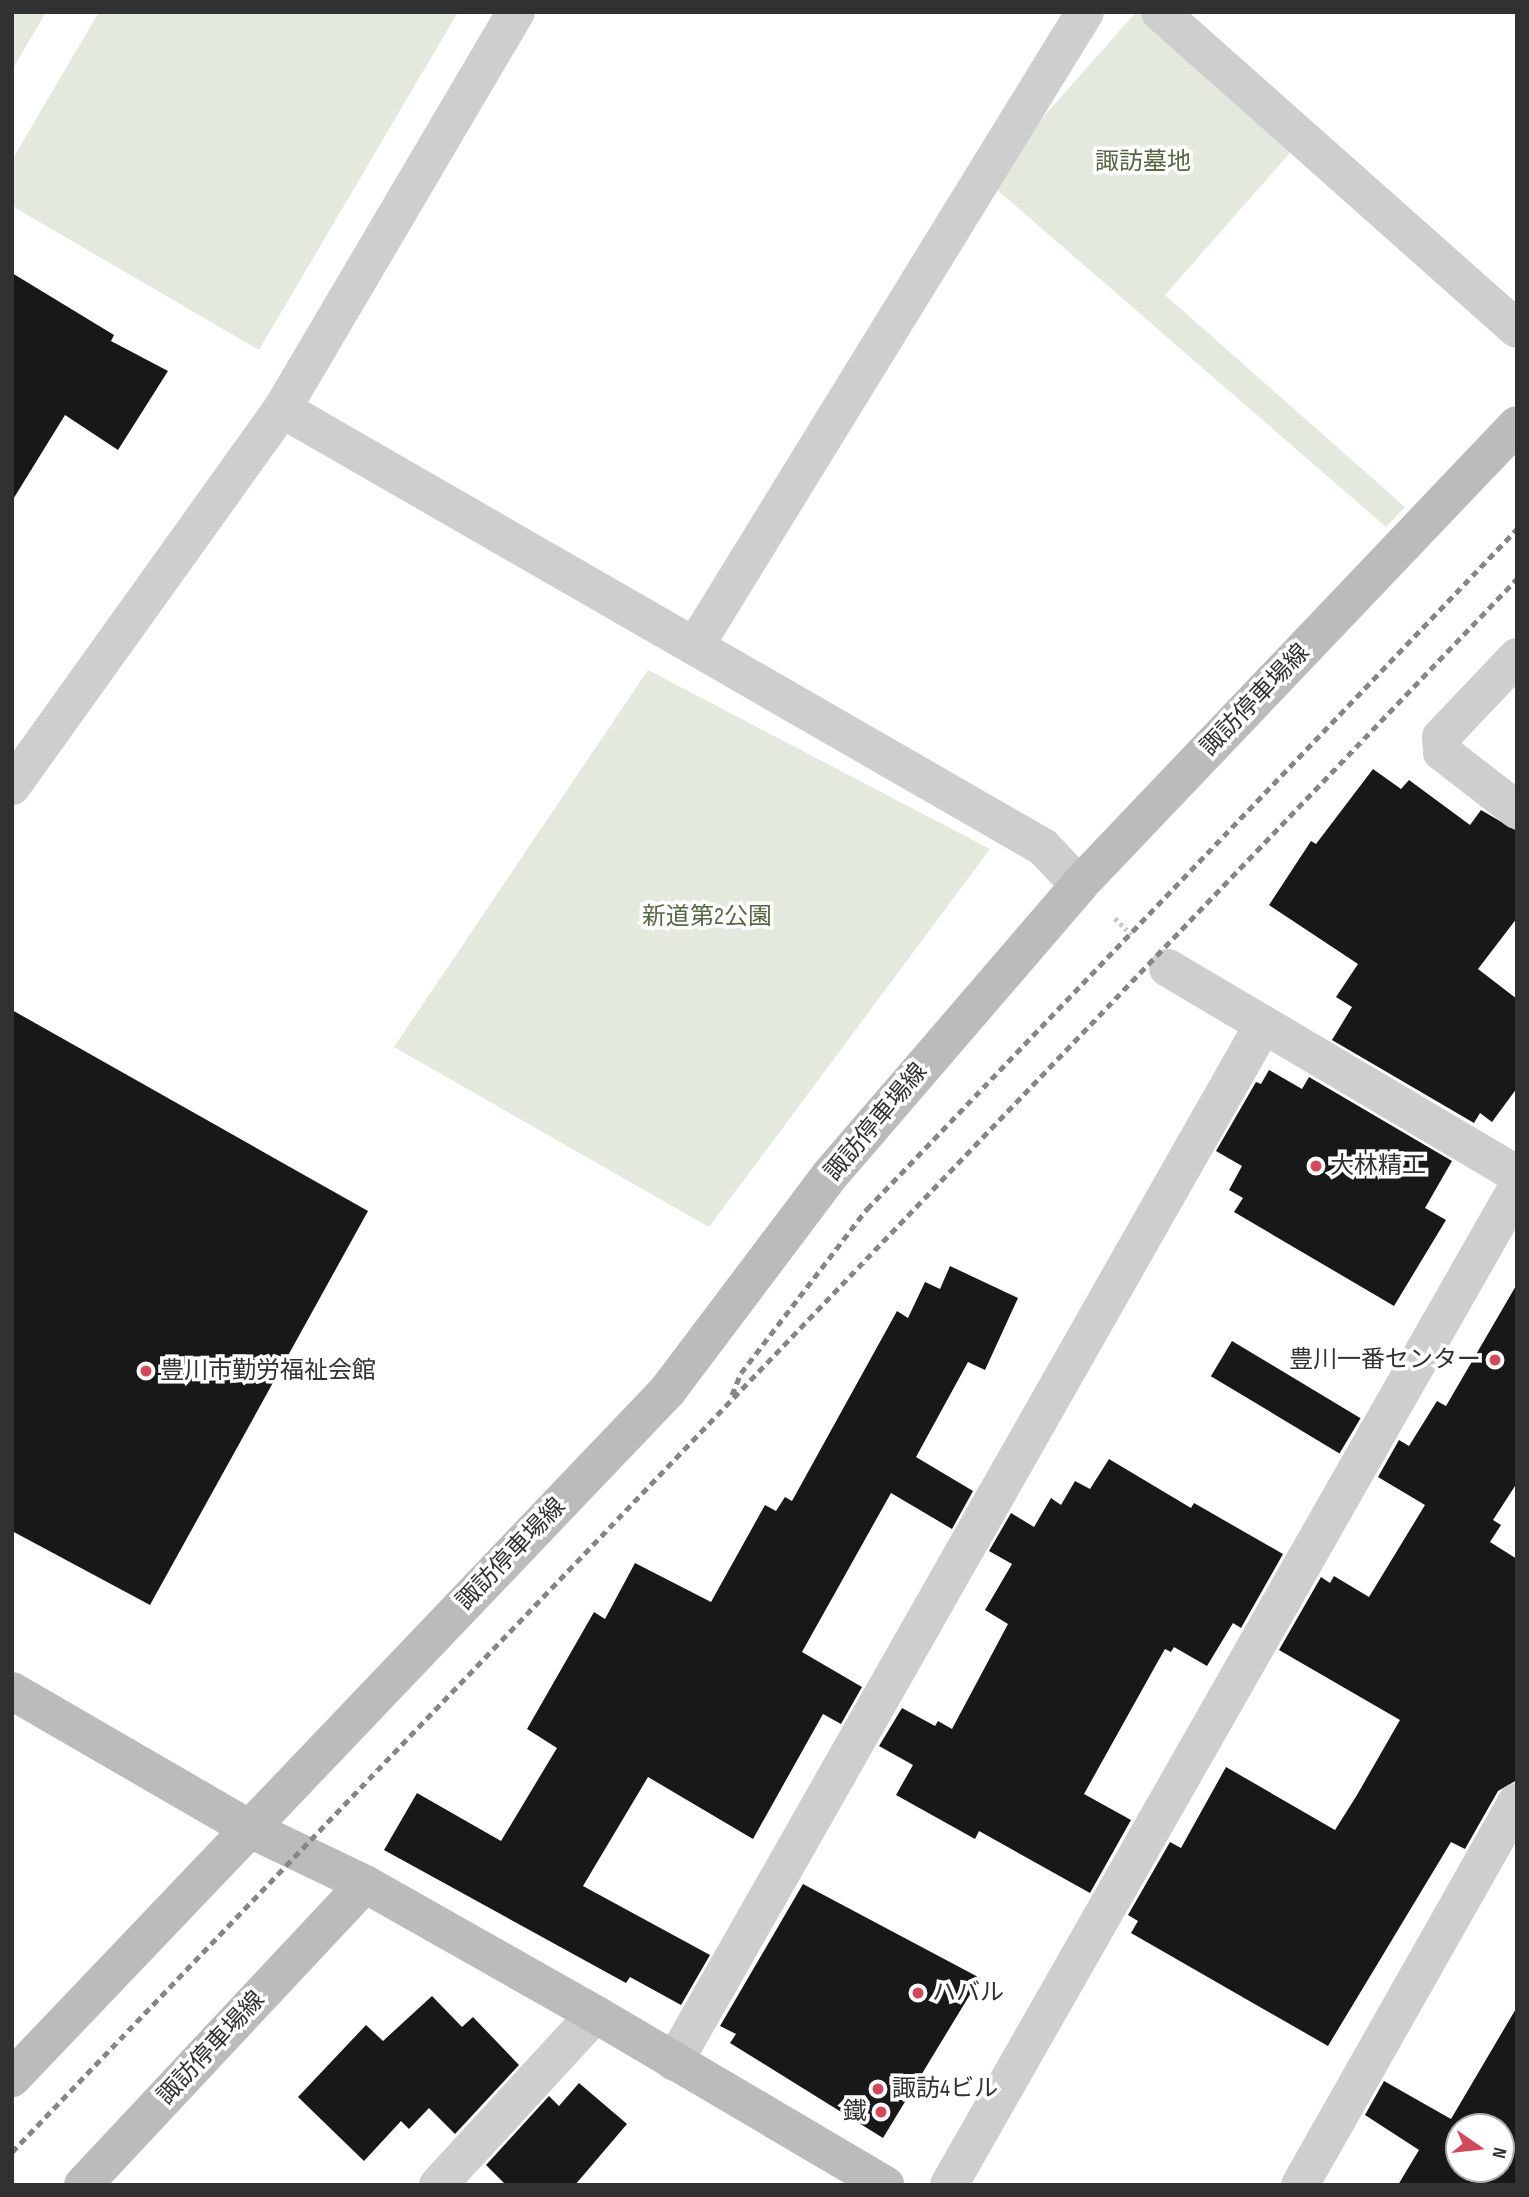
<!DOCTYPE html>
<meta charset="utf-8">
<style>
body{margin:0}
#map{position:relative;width:1529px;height:2197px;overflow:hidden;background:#fff;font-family:"Sofia Sans Condensed","Noto Sans JP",sans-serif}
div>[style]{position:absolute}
.green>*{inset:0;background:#e4e9de}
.building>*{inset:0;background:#181818;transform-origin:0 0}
.path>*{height:4.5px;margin-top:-2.25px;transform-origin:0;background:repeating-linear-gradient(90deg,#c8c8c8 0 3.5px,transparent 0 7px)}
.street>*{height:38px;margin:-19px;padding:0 19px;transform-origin:19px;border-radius:19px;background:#cecece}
.secondary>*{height:38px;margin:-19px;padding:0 19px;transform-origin:19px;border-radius:19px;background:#bbb}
.rail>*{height:5px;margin-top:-2.5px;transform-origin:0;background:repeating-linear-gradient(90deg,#868686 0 7px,transparent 0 12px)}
.dots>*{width:19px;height:19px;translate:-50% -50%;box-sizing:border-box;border:4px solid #fff;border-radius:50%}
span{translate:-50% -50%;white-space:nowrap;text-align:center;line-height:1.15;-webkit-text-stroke:7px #fff;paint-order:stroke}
.park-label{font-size:24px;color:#566843}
.street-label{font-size:24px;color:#313131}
.poi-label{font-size:24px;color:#313131}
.left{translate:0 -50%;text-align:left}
.right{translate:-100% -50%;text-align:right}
.frame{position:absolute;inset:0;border:14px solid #313131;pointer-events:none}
.north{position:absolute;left:1445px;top:2113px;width:70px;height:70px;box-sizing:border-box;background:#fff;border:2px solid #adadad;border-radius:50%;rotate:104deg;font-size:19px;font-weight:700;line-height:28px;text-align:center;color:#313131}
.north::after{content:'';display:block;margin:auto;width:24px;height:32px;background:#d1495c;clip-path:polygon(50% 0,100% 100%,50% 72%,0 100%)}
</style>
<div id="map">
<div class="green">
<i style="clip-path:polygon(12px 12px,46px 12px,12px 70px)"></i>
<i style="clip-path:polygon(99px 12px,458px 12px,259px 350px,12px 206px,12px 160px)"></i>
<i style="clip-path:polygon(1136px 12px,1144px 12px,1295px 147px,1165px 295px,1405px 507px,1386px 527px,987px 181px)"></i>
<i style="clip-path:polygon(648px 670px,990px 849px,709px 1227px,394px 1047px)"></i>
</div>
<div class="building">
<i style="clip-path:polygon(12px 273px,114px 335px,111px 341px,168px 371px,118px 450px,65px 415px,12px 501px)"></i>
<i style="clip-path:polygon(1373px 769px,1401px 789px,1409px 780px,1470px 825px,1481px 810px,1517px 831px,1517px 918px,1478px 969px,1517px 999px,1517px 1088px,1492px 1122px,1480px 1113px,1474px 1123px,1332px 1040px,1352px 1007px,1336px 997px,1358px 964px,1269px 905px,1311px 841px,1316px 844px)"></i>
<i style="clip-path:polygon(12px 1010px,368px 1211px,150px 1605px,12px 1531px)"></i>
<i style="clip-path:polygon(1269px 1070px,1302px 1089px,1309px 1077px,1452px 1161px,1425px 1208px,1446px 1220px,1394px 1306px,1234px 1212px,1243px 1198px,1229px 1190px,1242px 1166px,1216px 1151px,1256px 1082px,1261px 1084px)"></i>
<i style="clip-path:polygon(950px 1266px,1018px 1298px,985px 1370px,968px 1362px,916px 1457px,973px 1491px,952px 1529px,891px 1493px,802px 1652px,862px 1687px,841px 1724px,823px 1714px,753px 1839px,648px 1777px,583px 1886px,710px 1955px,681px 2005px,630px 1977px,626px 1983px,384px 1850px,417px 1793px,501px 1841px,557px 1748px,527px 1729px,594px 1612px,605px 1619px,635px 1563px,711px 1602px,765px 1505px,776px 1511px,785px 1497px,792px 1501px,897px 1311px,908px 1318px,925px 1282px,940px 1289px)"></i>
<i style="clip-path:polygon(1517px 1284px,1517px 1483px,1493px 1520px,1501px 1525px,1490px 1542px,1517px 1559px,1517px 1780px,1498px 1791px,1465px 1849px,1451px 1842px,1328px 2046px,1131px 1933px,1138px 1921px,1128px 1915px,1170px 1842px,1181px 1848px,1226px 1767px,1335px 1830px,1357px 1795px,1400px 1720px,1279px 1650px,1321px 1577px,1330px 1583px,1334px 1576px,1369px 1597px,1425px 1505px,1378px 1477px,1399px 1440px,1409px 1446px,1437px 1401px,1446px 1406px)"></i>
<i style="left:1232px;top:1341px;width:150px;height:41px;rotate:31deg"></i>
<i style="clip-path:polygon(1109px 1459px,1191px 1508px,1194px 1503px,1283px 1554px,1241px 1628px,1233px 1623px,1207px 1666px,1174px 1647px,1171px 1652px,1165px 1649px,1157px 1663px,1084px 1794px,1131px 1820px,1090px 1893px,979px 1831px,975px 1839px,896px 1795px,913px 1765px,879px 1746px,902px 1708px,935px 1726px,938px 1721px,952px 1729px,1008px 1624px,985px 1610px,1012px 1564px,989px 1551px,1011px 1513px,1034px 1527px,1051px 1498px,1061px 1505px,1075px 1481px,1090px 1489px)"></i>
<i style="clip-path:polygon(803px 1884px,980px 1978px,883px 2138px,730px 2043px,736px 2034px,720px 2026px)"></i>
<i style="clip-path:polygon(432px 1996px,462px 2027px,473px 2017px,519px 2065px,455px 2134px,429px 2108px,409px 2129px,401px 2121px,364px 2161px,298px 2097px,366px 2025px,383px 2041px)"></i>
<i style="clip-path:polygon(evenodd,1517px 2007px,1517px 2185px,1398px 2185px,1419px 2150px,1365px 2115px,1384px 2081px,1451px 2119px,1517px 2007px,1459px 2127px,1501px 2127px,1501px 2169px,1459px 2169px,1459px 2127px)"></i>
<i style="clip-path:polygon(579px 2083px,627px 2124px,575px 2185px,506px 2185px,486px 2165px,549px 2096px,559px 2106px)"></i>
</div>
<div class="path">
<i style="left:1115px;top:918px;width:23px;rotate:45deg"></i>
</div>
<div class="street">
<i style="left:1160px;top:12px;width:477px;rotate:41.6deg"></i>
<i style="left:282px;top:409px;width:878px;rotate:29.92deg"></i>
<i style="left:1043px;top:847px;width:52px;rotate:46.5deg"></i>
<i style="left:695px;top:646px;width:744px;rotate:-58.4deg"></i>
<i style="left:1517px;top:657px;width:110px;rotate:133.5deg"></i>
<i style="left:1441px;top:737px;width:15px;rotate:86deg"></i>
<i style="left:1442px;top:752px;width:95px;rotate:37.7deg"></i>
<i style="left:12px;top:786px;width:464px;rotate:-54.4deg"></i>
<i style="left:282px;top:409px;width:461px;rotate:-59.5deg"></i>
<i style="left:1168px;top:968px;width:405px;rotate:30.6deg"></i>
<i style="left:674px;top:2062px;width:1193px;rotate:-60.4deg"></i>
<i style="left:438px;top:2185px;width:232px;rotate:-47.4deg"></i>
<i style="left:949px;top:2185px;width:1147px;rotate:-60.33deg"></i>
<i style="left:1300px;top:2185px;width:440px;rotate:-60.5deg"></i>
</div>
<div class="secondary">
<i style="left:12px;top:1691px;width:273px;rotate:30.1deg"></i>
<i style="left:248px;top:1828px;width:130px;rotate:25.6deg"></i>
<i style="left:365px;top:1884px;width:264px;rotate:29.5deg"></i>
<i style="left:595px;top:2014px;width:337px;rotate:30.5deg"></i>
<i style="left:12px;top:2078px;width:951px;rotate:-46.36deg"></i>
<i style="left:668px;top:1390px;width:269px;rotate:-53deg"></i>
<i style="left:830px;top:1175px;width:382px;rotate:-49.3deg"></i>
<i style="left:1079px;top:885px;width:635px;rotate:-46.4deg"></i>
<i style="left:83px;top:2185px;width:412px;rotate:-46.9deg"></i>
</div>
<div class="rail">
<i style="left:732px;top:1395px;width:24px;rotate:-68deg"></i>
<i style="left:741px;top:1373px;width:207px;rotate:-52.5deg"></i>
<i style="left:867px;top:1209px;width:941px;rotate:-46.29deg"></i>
<i style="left:12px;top:2152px;width:2177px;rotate:-46.27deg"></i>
</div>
<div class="dots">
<i style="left:1316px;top:1166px;background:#d1495c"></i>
<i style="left:1495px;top:1360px;background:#d1495c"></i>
<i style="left:146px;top:1371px;background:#d1495c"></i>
<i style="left:918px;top:1993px;background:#d1495c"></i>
<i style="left:878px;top:2089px;background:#d1495c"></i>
<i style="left:881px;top:2112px;background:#d1495c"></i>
</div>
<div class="park-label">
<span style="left:1143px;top:162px">諏訪墓地</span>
<span style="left:707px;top:917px">新道第2公園</span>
</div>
<div class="street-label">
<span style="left:1255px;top:700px;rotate:-46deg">諏訪停車場線</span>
<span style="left:876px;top:1122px;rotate:-50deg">諏訪停車場線</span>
<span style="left:511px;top:1554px;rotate:-46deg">諏訪停車場線</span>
<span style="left:211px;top:2048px;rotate:-47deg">諏訪停車場線</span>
</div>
<div class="poi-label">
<span class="left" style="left:1330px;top:1166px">大林精工</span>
<span class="right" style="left:1481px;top:1360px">豊川一番センター</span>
<span class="left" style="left:160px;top:1371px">豊川市勤労福祉会館</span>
<span class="left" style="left:932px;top:1993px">ハバル</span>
<span class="left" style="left:892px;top:2089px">諏訪4ビル</span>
<span class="right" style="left:867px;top:2112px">鐵</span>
</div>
<div class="frame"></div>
<div class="north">N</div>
</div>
